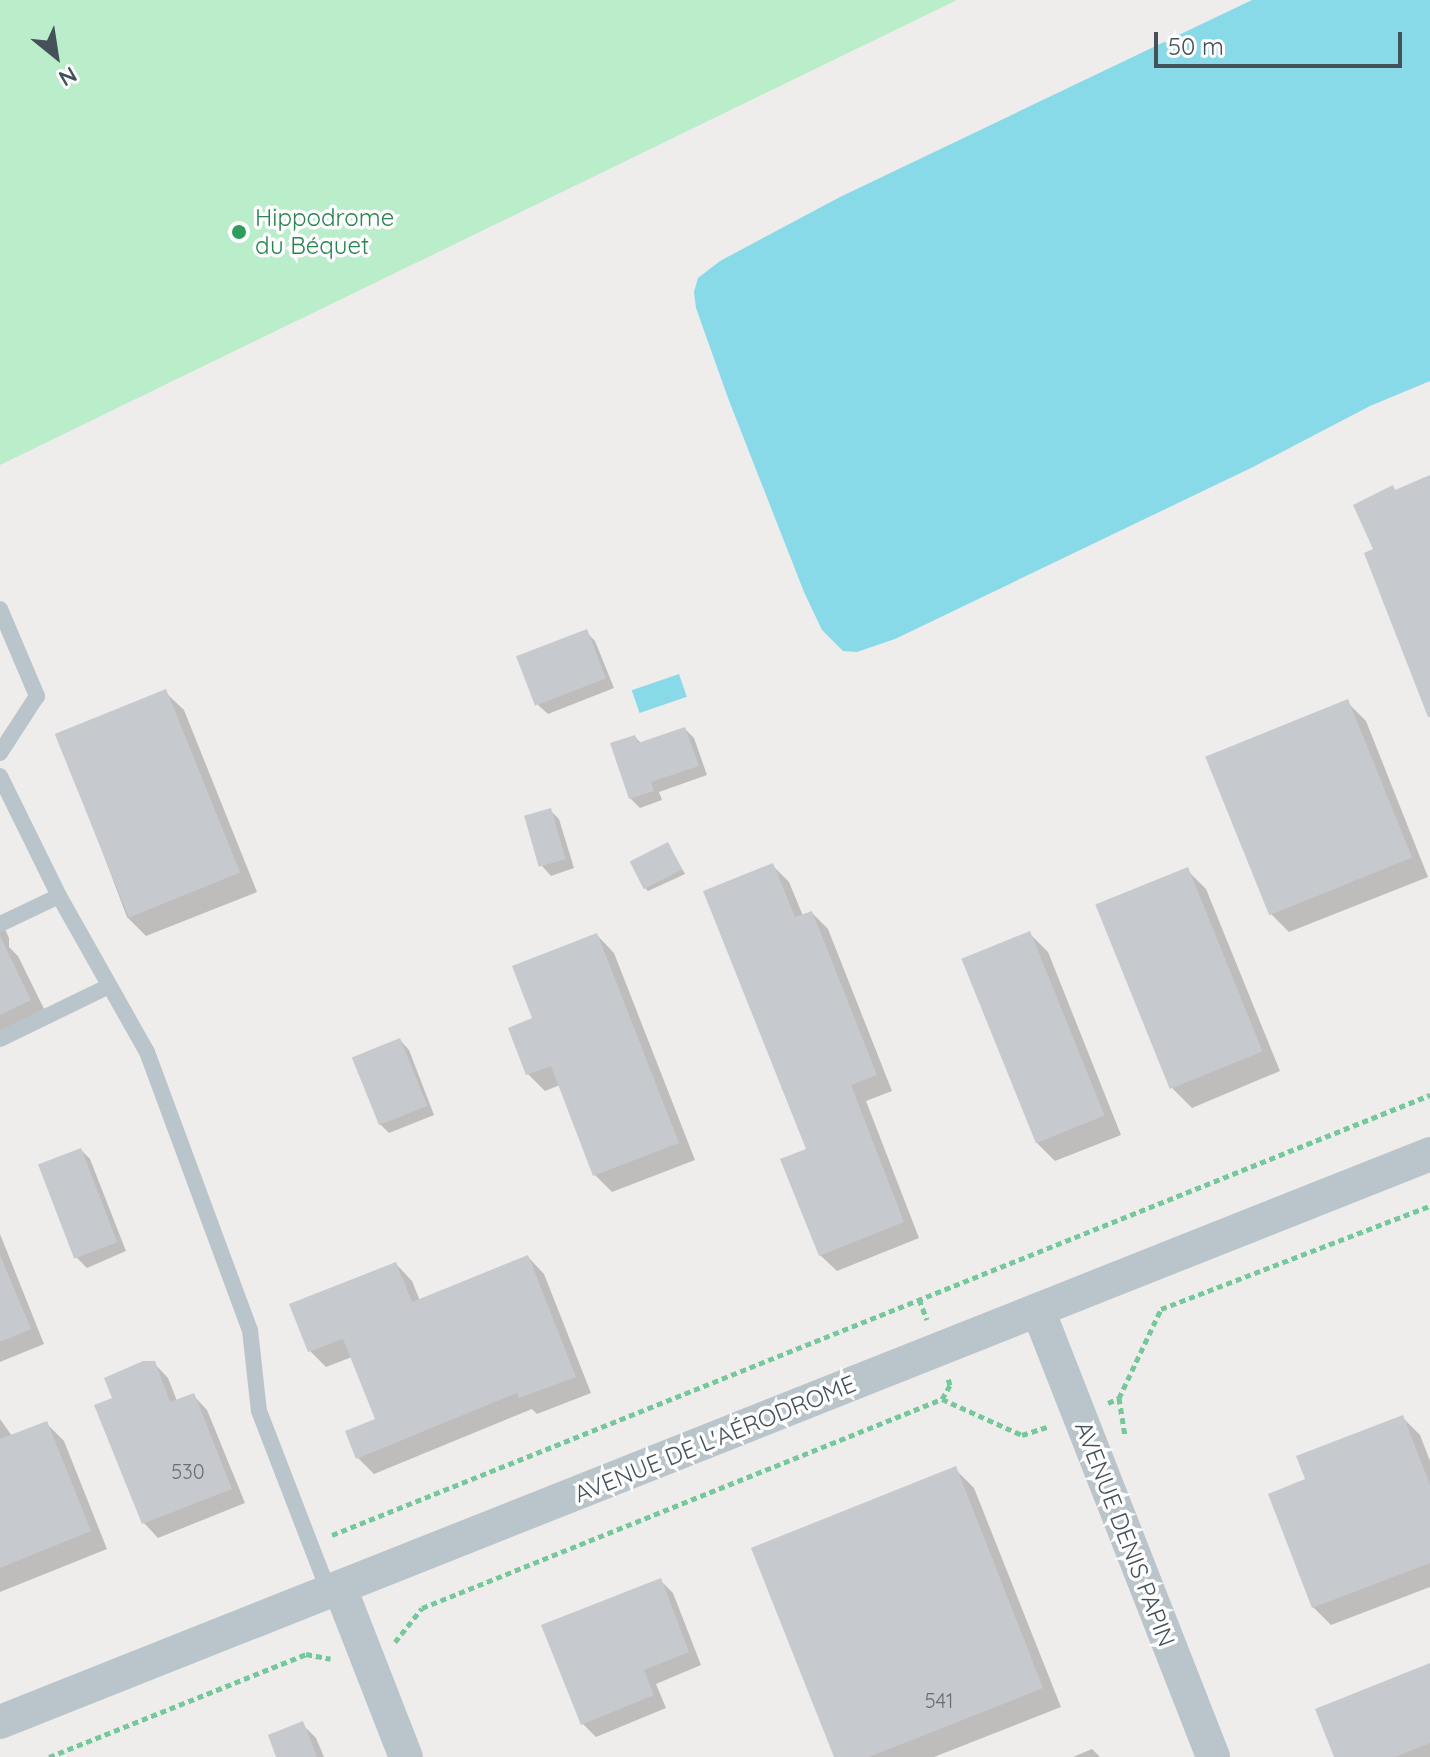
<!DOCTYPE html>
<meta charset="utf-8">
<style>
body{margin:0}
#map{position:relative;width:1430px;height:1757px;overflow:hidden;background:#efecec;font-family:Quicksand,sans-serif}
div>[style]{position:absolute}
.green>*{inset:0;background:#baedca}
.water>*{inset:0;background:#88dae9;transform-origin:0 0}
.shadow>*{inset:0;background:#0003}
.building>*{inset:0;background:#c6cacf;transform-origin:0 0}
.path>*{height:5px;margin-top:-2.5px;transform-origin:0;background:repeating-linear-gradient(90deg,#73c99a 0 6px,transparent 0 10px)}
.service>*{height:16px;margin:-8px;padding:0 8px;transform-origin:8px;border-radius:8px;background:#bac4cb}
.minor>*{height:34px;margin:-17px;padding:0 17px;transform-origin:17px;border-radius:17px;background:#bac4cb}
.dots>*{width:22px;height:22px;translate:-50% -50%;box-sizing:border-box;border:4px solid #fff;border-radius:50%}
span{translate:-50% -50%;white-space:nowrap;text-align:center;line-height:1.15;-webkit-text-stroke:7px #fff;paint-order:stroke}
.number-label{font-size:20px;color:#656f76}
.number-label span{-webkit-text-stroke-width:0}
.leisure-label{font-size:24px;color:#27864d}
.left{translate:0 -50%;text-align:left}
.street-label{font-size:24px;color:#455159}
.north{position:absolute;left:16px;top:16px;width:80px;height:80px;-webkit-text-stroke:6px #fff;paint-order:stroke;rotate:150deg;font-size:22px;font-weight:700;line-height:32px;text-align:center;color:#455159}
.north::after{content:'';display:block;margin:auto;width:28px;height:36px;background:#455159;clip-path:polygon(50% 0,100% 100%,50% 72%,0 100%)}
.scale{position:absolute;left:1154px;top:32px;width:248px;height:36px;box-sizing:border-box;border:4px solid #455159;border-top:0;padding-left:10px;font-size:24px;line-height:28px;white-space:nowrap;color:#455159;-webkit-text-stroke:6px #fff;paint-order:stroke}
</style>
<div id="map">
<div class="green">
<i style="clip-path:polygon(0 0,957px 0,0 465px)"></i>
</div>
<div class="water">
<i style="clip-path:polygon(1252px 0,1430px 0,1430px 381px,1370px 406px,1253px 467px,895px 639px,857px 652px,843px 651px,822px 630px,804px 592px,728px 398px,696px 308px,694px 292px,698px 278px,720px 261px,840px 197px)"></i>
<i style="left:679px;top:674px;width:24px;height:50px;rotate:71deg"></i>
</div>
<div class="shadow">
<i style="clip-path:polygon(586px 632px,595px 641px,614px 688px,548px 714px,538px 705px)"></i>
<i style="clip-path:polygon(165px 692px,184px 710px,257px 892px,146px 936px,127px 917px,59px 737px)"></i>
<i style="clip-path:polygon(1347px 702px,1366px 721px,1428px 877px,1289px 932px,1270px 913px)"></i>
<i style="clip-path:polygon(685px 729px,694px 738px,707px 775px,659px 792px,662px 800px,640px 808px,630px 798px,635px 737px,642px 744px)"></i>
<i style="clip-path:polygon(550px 810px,559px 819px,574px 868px,551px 876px,542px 866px)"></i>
<i style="clip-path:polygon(668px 844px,685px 874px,648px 891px,644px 887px)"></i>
<i style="clip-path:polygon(773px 866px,789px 882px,803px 916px,812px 913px,828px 929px,892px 1091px,866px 1101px,919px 1238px,837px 1271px,820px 1255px)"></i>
<i style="clip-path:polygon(1187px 870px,1206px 889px,1280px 1071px,1192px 1108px,1173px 1089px,1098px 905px)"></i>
<i style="clip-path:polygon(0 918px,9px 938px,9px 947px,18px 956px,49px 1019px,0 1042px)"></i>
<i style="clip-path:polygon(1029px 933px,1048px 952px,1121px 1135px,1055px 1161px,1036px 1142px)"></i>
<i style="clip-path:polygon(597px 935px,614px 953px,695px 1160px,612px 1192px,595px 1175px,560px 1085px,545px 1091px,528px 1074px,535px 1019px)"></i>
<i style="clip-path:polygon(400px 1040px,409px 1050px,434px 1115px,389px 1133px,380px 1124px)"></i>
<i style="clip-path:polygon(81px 1150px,90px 1159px,126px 1251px,87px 1268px,77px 1258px)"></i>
<i style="clip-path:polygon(0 1234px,44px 1344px,0 1362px)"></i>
<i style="clip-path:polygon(528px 1257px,544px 1274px,591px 1393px,537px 1414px,532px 1409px,374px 1474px,358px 1458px,377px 1421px,352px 1357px,326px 1367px,310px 1351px,396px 1264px,412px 1281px,420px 1301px)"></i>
<i style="clip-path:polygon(154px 1363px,168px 1378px,177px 1401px,193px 1395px,207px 1410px,245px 1503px,158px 1538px,144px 1523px,97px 1406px,114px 1399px)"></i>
<i style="clip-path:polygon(1402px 1417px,1420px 1435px,1430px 1461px,1430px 1587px,1331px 1625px,1313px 1607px,1308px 1480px)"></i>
<i style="clip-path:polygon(0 1419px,12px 1436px,46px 1423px,64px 1441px,107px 1549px,0 1592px)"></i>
<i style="clip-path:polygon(955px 1469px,974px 1488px,1061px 1707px,934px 1757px,836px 1757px)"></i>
<i style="clip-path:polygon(660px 1580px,673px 1593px,701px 1665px,656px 1684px,666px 1708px,596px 1737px,583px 1724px)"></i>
<i style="clip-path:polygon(1430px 1665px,1430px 1757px,1336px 1757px)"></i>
<i style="clip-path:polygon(302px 1724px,316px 1738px,324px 1757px,278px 1757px)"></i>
<i style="clip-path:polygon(1092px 1749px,1100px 1757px,1073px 1757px)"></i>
</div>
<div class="building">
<i style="clip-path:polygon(1430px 475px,1430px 717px,1428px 717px,1364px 553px,1373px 549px,1353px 505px,1393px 485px,1395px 490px)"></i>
<i style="left:587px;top:629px;width:53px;height:76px;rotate:69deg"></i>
<i style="left:166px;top:689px;width:198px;height:120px;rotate:68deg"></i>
<i style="left:1348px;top:699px;width:171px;height:154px;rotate:68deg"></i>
<i style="clip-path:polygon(685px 727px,699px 766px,651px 782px,654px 791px,629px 799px,610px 743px,635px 735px,638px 743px)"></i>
<i style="left:551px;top:808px;width:53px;height:28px;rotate:74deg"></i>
<i style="left:668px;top:842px;width:31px;height:43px;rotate:63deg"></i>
<i style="clip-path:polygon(773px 863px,795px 917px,812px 911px,877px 1075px,851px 1085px,904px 1222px,819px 1256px,780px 1159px,806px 1149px,703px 891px)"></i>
<i style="left:1188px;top:867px;width:199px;height:100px;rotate:68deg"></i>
<i style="left:1030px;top:931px;width:199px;height:74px;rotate:68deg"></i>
<i style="clip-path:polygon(597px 933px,679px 1143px,593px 1176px,551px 1066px,526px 1075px,508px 1028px,532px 1018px,512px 966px)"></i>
<i style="clip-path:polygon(0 936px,31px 1000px,0 1015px)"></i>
<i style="left:400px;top:1038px;width:73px;height:52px;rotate:68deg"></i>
<i style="left:81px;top:1148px;width:101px;height:46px;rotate:69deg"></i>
<i style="clip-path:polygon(0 1255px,31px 1329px,0 1342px)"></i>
<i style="clip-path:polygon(528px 1255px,576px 1377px,519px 1398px,517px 1393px,356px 1459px,345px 1431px,375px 1419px,343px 1339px,308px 1352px,289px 1304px,396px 1262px,412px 1302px)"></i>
<i style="clip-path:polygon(143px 1361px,155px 1361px,170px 1402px,194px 1393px,232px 1489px,142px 1524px,94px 1405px,112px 1398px,104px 1378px)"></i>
<i style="clip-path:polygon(1403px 1415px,1430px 1485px,1430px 1563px,1312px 1608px,1268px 1494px,1305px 1479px,1296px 1456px)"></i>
<i style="clip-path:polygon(47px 1421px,91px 1531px,0 1568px,0 1439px)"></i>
<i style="clip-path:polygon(956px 1466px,1043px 1688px,869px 1757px,834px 1757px,751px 1548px)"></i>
<i style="clip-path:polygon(661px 1578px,689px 1652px,644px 1670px,654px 1695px,581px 1725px,541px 1625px)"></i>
<i style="clip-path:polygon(1430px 1663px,1430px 1743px,1395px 1757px,1334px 1757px,1315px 1709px)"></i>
<i style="clip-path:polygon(303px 1721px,317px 1757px,276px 1757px,268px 1735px)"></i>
</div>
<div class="path">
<i style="left:919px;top:1299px;width:22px;rotate:69deg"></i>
<i style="left:1119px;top:1398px;width:37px;rotate:81deg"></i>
<i style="left:942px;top:1399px;width:16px;rotate:-60deg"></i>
<i style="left:950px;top:1385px;width:7px;rotate:-106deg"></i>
<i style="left:1108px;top:1403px;width:12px;rotate:-24deg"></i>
<i style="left:1119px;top:1398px;width:98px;rotate:-64.7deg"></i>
<i style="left:1161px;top:1309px;width:288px;rotate:-21deg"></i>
<i style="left:332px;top:1535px;width:1183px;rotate:-21.84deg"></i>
<i style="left:395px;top:1642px;width:43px;rotate:-51.5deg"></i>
<i style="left:422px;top:1608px;width:560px;rotate:-21.9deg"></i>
<i style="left:942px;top:1399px;width:88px;rotate:24.2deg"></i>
<i style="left:1022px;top:1435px;width:29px;rotate:-18deg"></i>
<i style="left:49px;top:1757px;width:277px;rotate:-21.8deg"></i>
<i style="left:306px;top:1654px;width:25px;rotate:11deg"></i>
</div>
<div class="service">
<i style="left:0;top:609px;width:95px;rotate:67deg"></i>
<i style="left:37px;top:696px;width:68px;rotate:123deg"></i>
<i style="left:0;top:776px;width:134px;rotate:63.8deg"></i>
<i style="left:59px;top:896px;width:179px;rotate:60.6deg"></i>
<i style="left:147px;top:1052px;width:296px;rotate:69.7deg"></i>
<i style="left:250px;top:1330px;width:81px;rotate:83.7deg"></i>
<i style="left:259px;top:1411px;width:194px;rotate:68.9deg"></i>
<i style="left:0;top:924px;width:65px;rotate:-25.4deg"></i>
<i style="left:0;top:1039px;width:121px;rotate:-25.9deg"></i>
</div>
<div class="minor">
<i style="left:1038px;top:1310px;width:480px;rotate:68.6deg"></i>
<i style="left:340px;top:1588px;width:181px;rotate:68.7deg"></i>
<i style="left:0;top:1722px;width:1539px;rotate:-21.66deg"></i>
</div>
<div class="dots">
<i style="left:239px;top:232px;background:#2e9e5b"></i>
</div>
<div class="number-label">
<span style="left:188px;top:1471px">530</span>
<span style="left:939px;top:1700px">541</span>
</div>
<div class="leisure-label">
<span class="left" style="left:255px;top:232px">Hippodrome<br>du Béquet</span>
</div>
<div class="street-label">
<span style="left:715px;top:1439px;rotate:-22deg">AVENUE DE L'AÉRODROME</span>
<span style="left:1125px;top:1534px;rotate:69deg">AVENUE DENIS PAPIN</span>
</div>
<div class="north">N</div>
<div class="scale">50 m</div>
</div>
